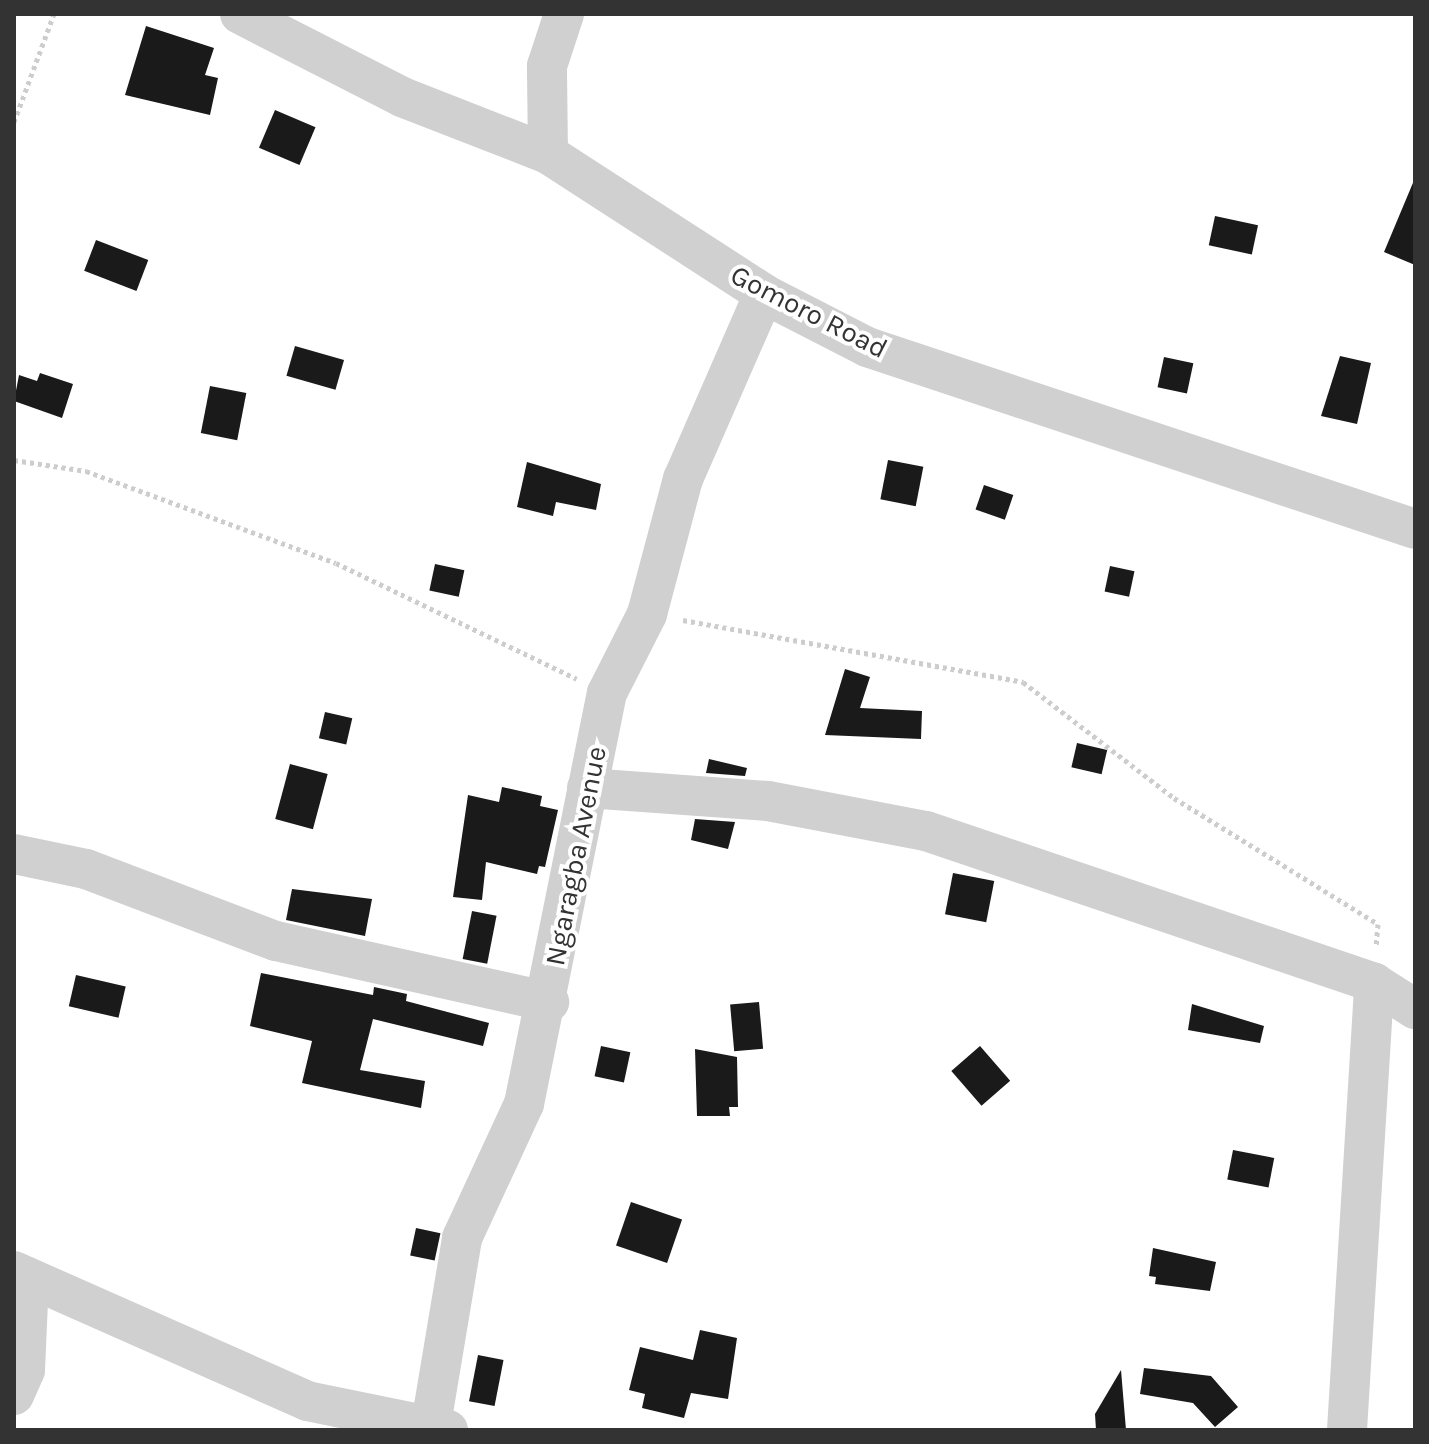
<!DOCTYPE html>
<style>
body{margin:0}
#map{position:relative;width:1429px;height:1444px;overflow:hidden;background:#fff;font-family:Karla,sans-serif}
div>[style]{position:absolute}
.building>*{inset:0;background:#1a1a1a;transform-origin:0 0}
.path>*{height:5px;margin-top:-2.5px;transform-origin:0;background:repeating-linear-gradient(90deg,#cdcdcd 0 4px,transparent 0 8px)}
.minor>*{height:40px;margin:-20px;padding:0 20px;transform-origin:20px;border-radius:20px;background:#d0d0d0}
span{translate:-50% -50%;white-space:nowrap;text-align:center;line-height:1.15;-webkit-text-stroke:8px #fff;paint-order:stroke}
.street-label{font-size:28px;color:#333}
.frame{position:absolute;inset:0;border:16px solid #333;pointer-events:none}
</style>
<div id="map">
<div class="building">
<i style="clip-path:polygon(146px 26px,214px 48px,205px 75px,218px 78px,210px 115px,125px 95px)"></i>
<i style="left:275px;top:110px;width:44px;height:41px;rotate:23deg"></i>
<i style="clip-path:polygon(1415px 178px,1415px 265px,1384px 252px)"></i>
<i style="left:1215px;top:216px;width:44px;height:30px;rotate:12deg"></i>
<i style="left:96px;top:240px;width:56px;height:33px;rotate:21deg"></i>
<i style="left:295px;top:346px;width:51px;height:31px;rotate:16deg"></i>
<i style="clip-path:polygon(1340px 356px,1371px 363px,1357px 424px,1321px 416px)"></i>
<i style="left:1164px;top:357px;width:30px;height:31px;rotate:12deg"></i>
<i style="clip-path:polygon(40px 373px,73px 384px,62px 418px,14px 401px,19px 375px,37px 381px)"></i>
<i style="left:210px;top:386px;width:37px;height:48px;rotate:11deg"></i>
<i style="left:888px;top:460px;width:36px;height:40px;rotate:11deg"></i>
<i style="clip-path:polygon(527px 462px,601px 484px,596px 510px,556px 502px,553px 516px,517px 507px)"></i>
<i style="left:984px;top:485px;width:31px;height:26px;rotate:19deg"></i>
<i style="left:435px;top:564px;width:30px;height:27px;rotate:12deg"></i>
<i style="left:1110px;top:566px;width:25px;height:26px;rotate:12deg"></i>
<i style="clip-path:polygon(845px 669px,870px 677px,860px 708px,922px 711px,921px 739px,825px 735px)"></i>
<i style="left:325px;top:712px;width:28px;height:27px;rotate:13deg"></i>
<i style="left:1077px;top:743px;width:31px;height:25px;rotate:13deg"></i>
<i style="clip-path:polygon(709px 759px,747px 768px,745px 776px,706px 773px)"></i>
<i style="left:290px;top:764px;width:39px;height:57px;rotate:15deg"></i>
<i style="clip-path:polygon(502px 787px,542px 796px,540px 806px,558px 810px,545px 867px,539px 866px,537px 874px,486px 862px,482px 900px,453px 897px,468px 795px,499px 802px)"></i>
<i style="clip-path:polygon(695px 819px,735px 822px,728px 849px,691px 840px)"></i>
<i style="left:953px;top:873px;width:42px;height:42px;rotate:11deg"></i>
<i style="clip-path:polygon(292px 889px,372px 899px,365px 936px,286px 920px)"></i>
<i style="left:472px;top:911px;width:25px;height:49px;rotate:11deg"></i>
<i style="clip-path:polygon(261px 973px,373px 995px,374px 987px,407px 994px,406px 1001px,489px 1023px,483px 1046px,373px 1019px,360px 1070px,425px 1081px,421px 1108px,302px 1083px,312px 1041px,250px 1026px)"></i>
<i style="left:76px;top:975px;width:51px;height:32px;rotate:13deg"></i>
<i style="left:759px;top:1002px;width:47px;height:29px;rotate:85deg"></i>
<i style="clip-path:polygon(1192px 1004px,1264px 1026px,1260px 1043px,1188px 1030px)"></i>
<i style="left:601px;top:1046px;width:30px;height:31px;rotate:12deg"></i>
<i style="left:980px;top:1046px;width:46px;height:38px;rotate:49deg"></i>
<i style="clip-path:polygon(695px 1049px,737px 1057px,738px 1107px,729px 1107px,730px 1116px,697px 1116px)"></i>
<i style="left:1233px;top:1150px;width:42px;height:30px;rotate:11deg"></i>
<i style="left:631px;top:1202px;width:54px;height:46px;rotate:19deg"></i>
<i style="left:416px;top:1228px;width:25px;height:28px;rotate:12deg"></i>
<i style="clip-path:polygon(1153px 1248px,1216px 1262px,1210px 1291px,1155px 1284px,1156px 1277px,1149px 1276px)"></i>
<i style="clip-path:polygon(700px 1330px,737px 1338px,728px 1399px,691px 1393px,684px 1418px,642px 1408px,645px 1394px,629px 1390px,640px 1347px,693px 1360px)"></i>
<i style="left:478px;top:1355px;width:26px;height:47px;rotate:11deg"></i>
<i style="clip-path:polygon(1144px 1368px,1211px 1376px,1238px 1407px,1215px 1427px,1193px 1403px,1140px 1394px)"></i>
<i style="clip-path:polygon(1121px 1370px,1126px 1430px,1096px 1430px,1095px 1414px)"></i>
</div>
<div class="path">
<i style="left:14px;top:122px;width:115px;rotate:-69.7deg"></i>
<i style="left:14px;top:460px;width:73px;rotate:8.7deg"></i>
<i style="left:86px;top:471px;width:266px;rotate:20.2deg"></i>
<i style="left:336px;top:563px;width:267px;rotate:25.7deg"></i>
<i style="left:683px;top:620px;width:346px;rotate:10.3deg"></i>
<i style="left:1023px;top:682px;width:190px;rotate:37.5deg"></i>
<i style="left:1174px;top:798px;width:240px;rotate:31.7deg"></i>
<i style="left:1378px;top:924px;width:22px;rotate:95deg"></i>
</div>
<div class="minor">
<i style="left:240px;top:14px;width:182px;rotate:27.1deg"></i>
<i style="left:402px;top:97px;width:157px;rotate:21.3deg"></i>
<i style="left:548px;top:154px;width:257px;rotate:32.9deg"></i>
<i style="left:764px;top:294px;width:116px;rotate:27.2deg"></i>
<i style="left:867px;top:347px;width:577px;rotate:18.37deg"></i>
<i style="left:548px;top:154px;width:88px;rotate:-90.7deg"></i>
<i style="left:547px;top:66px;width:55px;rotate:-71.9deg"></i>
<i style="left:587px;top:788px;width:181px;rotate:4.1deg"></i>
<i style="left:768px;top:801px;width:161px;rotate:10.8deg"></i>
<i style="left:926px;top:831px;width:473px;rotate:18.7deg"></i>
<i style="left:14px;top:854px;width:74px;rotate:11.8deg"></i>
<i style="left:86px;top:869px;width:203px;rotate:20.8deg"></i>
<i style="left:276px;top:941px;width:280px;rotate:12.6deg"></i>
<i style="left:14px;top:1271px;width:321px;rotate:23.9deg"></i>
<i style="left:307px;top:1401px;width:144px;rotate:11.6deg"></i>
<i style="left:14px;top:1395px;width:27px;rotate:-66deg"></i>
<i style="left:25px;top:1370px;width:92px;rotate:-87.5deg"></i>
<i style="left:430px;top:1430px;width:195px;rotate:-80.5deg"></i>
<i style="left:462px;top:1238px;width:148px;rotate:-65.2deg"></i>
<i style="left:524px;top:1104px;width:419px;rotate:-78.6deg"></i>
<i style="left:607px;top:693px;width:89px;rotate:-63.1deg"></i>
<i style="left:647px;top:614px;width:140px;rotate:-75.1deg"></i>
<i style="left:683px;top:479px;width:202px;rotate:-66.4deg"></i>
<i style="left:1347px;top:1430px;width:448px;rotate:-86.5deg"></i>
<i style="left:1374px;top:983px;width:49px;rotate:32.4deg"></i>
</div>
<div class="street-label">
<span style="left:809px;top:312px;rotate:27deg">Gomoro Road</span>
<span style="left:576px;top:856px;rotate:-79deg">Ngaragba Avenue</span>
</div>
<div class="frame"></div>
</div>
